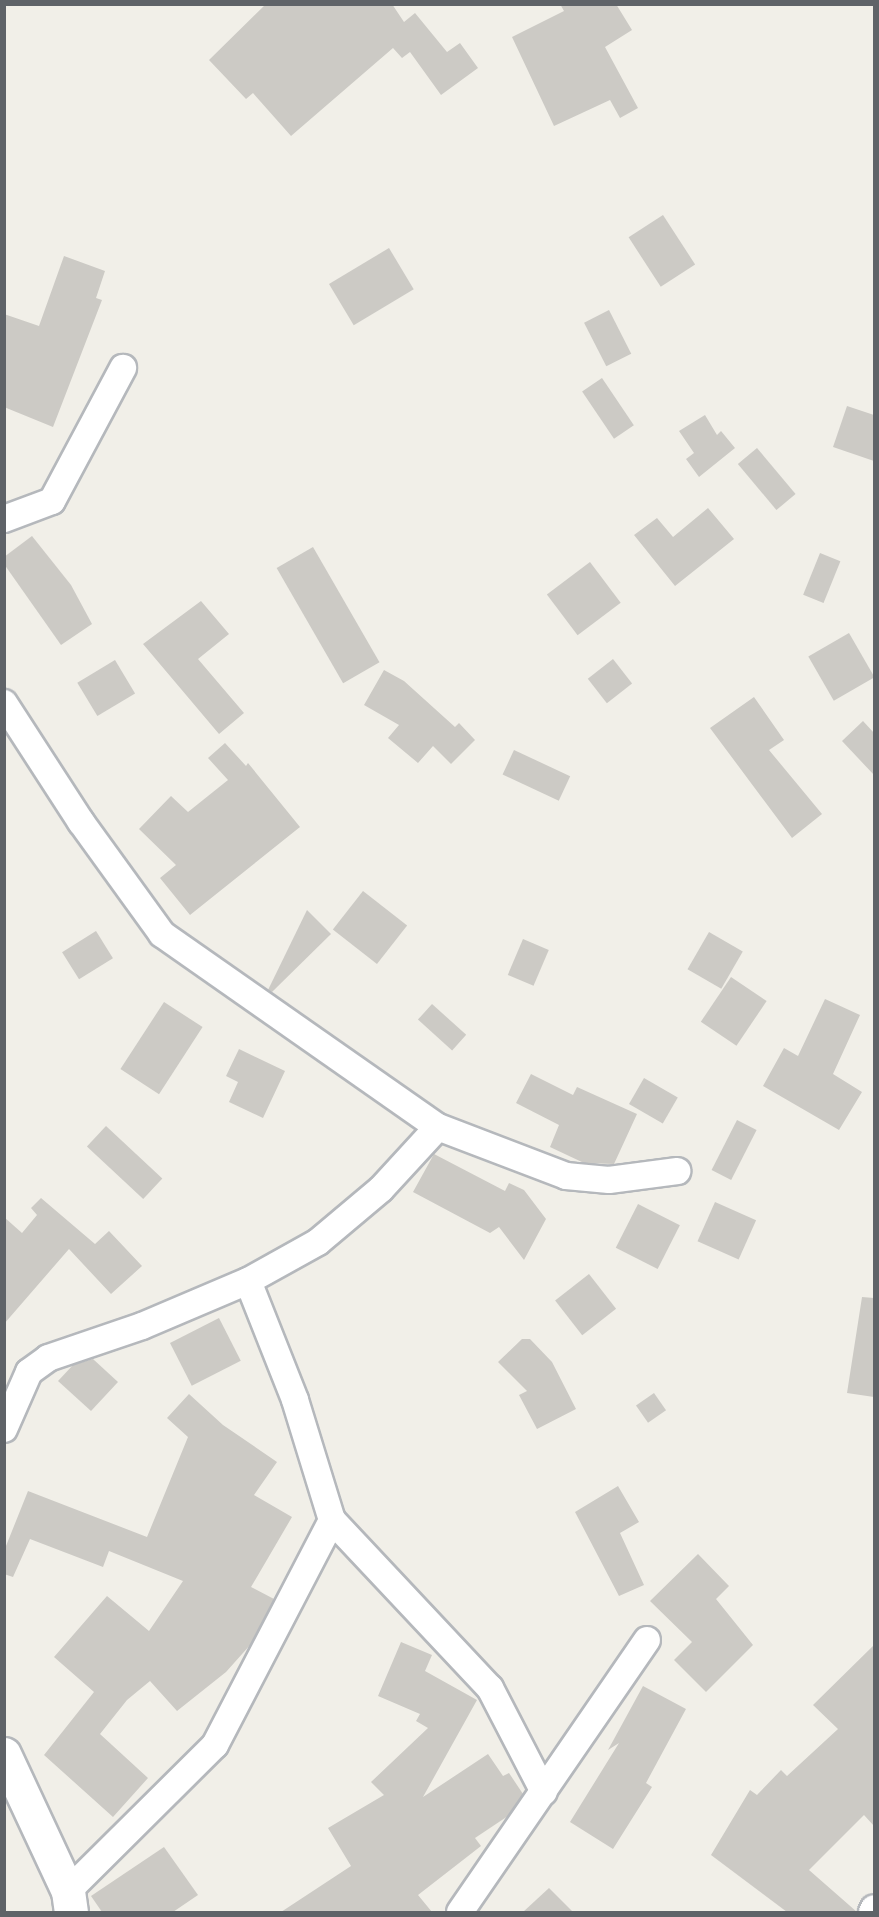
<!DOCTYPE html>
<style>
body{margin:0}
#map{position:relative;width:879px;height:1917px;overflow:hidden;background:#f1efe8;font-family:Helvetica,sans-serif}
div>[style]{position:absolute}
.building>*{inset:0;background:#cccac5;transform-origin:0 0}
.roads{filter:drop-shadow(2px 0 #b5b8bc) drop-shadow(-2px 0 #b5b8bc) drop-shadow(0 2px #b5b8bc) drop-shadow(0 -2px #b5b8bc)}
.street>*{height:26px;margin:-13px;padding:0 13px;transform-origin:13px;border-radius:13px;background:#fff}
.secondary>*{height:33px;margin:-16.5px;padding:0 16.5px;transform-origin:16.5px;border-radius:16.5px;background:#fff}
span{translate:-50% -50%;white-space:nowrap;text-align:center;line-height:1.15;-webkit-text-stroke:6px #fff;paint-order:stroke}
.frame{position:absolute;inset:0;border:6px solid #5f6368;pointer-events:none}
</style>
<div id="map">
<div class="building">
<i style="clip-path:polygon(266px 4px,392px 4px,404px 22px,415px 13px,447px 52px,460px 43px,478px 68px,441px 95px,410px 52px,402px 58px,393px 48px,291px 136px,253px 93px,246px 99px,209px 60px)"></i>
<i style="clip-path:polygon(560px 4px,616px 4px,632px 30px,605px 47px,638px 108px,620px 118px,610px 100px,554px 126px,512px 37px,564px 11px)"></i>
<i style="left:663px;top:215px;width:59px;height:41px;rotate:57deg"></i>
<i style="left:389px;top:248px;width:48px;height:70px;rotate:59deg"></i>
<i style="clip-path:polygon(64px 256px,105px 271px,96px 298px,102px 300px,53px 427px,4px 407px,4px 314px,39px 326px)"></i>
<i style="left:609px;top:310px;width:49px;height:28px;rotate:63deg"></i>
<i style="left:602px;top:378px;width:57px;height:24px;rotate:56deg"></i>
<i style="clip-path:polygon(847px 406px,874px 415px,874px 461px,833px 447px)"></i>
<i style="clip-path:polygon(705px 415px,717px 435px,721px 431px,735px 448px,699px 477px,686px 459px,694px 453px,679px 431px)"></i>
<i style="left:757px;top:448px;width:60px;height:25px;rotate:50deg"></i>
<i style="clip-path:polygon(708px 508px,734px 539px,675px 586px,634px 535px,657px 518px,673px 537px)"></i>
<i style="clip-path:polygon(32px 536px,71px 585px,92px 624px,61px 645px,4px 564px,4px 557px)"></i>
<i style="left:313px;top:547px;width:133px;height:42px;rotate:60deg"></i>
<i style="left:820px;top:553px;width:22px;height:45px;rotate:22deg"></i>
<i style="left:590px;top:562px;width:51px;height:54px;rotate:53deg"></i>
<i style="clip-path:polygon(201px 601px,229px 634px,198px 659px,244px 713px,219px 734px,143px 644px)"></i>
<i style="left:849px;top:633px;width:51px;height:47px;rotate:60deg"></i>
<i style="left:613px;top:659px;width:31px;height:32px;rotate:52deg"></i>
<i style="left:115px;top:660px;width:39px;height:44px;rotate:59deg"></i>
<i style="clip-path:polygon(384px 670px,404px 681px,455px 727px,459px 723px,475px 740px,451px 764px,433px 746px,418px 763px,388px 738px,399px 725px,364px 705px)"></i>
<i style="clip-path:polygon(754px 697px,784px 740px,769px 750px,822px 814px,792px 838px,710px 728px)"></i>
<i style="clip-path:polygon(863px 721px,874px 733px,874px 775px,842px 741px)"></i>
<i style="clip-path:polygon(225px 743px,246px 766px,248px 763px,300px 827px,190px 915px,160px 878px,176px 865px,139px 829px,171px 796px,188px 812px,228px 780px,208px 758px)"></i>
<i style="left:514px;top:750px;width:62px;height:27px;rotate:25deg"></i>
<i style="left:363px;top:891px;width:56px;height:49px;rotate:38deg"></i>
<i style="clip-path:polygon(307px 910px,331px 934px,272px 992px,268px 990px)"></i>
<i style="left:96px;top:931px;width:32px;height:40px;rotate:58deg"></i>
<i style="left:709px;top:932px;width:39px;height:43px;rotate:30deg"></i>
<i style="left:523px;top:939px;width:28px;height:39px;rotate:23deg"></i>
<i style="left:731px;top:977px;width:43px;height:54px;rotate:34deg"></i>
<i style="clip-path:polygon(825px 999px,860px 1015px,833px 1074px,862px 1092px,839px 1130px,763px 1086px,784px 1048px,798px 1056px)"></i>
<i style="left:164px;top:1002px;width:46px;height:80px;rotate:33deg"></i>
<i style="left:432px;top:1004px;width:46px;height:21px;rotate:42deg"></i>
<i style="clip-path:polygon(239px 1049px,285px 1071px,263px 1118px,229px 1102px,238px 1082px,226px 1076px)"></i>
<i style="clip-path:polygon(531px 1074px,573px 1095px,577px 1087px,637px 1114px,614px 1164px,584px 1163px,550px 1147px,559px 1125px,516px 1103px)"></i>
<i style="left:644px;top:1078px;width:39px;height:30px;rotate:30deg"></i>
<i style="left:737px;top:1120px;width:22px;height:56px;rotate:27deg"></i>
<i style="left:106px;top:1126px;width:77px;height:28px;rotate:43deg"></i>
<i style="clip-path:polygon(434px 1154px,505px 1191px,509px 1183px,524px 1190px,546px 1219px,524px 1260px,499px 1227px,490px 1233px,413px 1192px)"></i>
<i style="clip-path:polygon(41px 1198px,95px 1244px,109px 1231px,142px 1266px,111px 1294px,69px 1249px,4px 1324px,4px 1217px,22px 1233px,37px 1215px,31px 1208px)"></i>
<i style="left:715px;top:1202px;width:45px;height:43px;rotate:24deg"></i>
<i style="left:638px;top:1204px;width:47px;height:49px;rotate:27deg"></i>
<i style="left:589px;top:1274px;width:44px;height:43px;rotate:52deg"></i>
<i style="clip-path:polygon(862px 1297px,874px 1298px,874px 1397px,847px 1393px)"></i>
<i style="left:219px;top:1318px;width:48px;height:55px;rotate:63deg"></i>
<i style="clip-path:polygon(522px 1339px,530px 1339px,552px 1362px,576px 1409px,537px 1429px,519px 1395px,527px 1391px,498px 1362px)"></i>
<i style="clip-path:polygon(93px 1359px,118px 1382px,91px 1411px,58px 1381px,73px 1365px)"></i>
<i style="left:654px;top:1393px;width:21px;height:22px;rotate:55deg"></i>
<i style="clip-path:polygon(189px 1394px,223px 1425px,277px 1462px,254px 1495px,292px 1517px,251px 1587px,274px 1599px,251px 1644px,226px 1672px,177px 1711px,150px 1681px,127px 1700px,100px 1734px,148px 1778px,113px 1817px,44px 1755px,94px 1692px,54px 1657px,107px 1596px,149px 1631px,183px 1581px,109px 1551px,103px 1567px,30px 1539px,13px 1577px,4px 1574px,4px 1551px,28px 1491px,147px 1537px,188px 1437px,167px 1418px)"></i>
<i style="clip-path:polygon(618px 1486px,639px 1522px,620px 1533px,644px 1585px,619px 1596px,575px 1512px)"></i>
<i style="clip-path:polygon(698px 1554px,729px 1586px,716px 1599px,753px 1645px,706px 1692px,674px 1660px,692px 1642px,650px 1601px)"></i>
<i style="clip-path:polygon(401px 1642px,432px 1655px,425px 1671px,477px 1700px,423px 1797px,488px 1754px,503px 1776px,509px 1773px,523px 1794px,508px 1816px,475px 1838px,481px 1846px,418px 1895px,432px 1912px,281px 1912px,351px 1866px,328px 1828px,384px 1795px,371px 1782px,428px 1728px,416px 1721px,420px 1714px,378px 1696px)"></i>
<i style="clip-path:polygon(874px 1645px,874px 1826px,864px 1815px,809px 1870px,857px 1912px,787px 1912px,711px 1855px,750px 1790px,757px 1795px,781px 1770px,787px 1776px,838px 1729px,813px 1705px)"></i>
<i style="clip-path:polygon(643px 1686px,686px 1709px,646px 1783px,652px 1787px,613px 1849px,570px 1822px,619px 1743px,608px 1750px)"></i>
<i style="clip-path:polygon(164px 1847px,198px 1895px,173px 1912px,102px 1912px,91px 1896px)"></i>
<i style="clip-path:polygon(549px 1888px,573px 1912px,523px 1912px)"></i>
</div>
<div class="roads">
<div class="street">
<i style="left:4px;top:519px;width:51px;rotate:-20.6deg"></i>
<i style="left:52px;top:501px;width:151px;rotate:-61.9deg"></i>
<i style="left:4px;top:703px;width:142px;rotate:57.1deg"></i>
<i style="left:81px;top:822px;width:138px;rotate:54.1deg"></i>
<i style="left:162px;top:934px;width:337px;rotate:35deg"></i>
<i style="left:438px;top:1127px;width:137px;rotate:20.9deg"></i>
<i style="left:566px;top:1176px;width:43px;rotate:5.3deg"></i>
<i style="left:609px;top:1180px;width:69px;rotate:-7.5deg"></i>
<i style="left:248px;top:1281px;width:128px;rotate:68.4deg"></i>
<i style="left:295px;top:1400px;width:126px;rotate:72.9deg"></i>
<i style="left:4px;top:1429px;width:62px;rotate:-66.3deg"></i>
<i style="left:29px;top:1372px;width:24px;rotate:-36deg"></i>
<i style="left:48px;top:1358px;width:99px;rotate:-18.8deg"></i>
<i style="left:142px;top:1326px;width:115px;rotate:-23deg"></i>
<i style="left:248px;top:1281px;width:80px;rotate:-29.1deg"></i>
<i style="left:318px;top:1242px;width:82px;rotate:-40.1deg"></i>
<i style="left:381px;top:1189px;width:84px;rotate:-47.4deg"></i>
<i style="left:68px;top:1891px;width:207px;rotate:-44.8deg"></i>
<i style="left:215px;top:1745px;width:254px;rotate:-62.5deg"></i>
<i style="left:332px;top:1520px;width:231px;rotate:46.8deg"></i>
<i style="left:490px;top:1688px;width:117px;rotate:62.6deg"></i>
<i style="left:460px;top:1912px;width:330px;rotate:-55.5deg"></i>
<i style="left:872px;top:1912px;width:4px;rotate:-63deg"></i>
</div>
<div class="secondary">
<i style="left:4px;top:1754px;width:151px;rotate:65deg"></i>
<i style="left:68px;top:1891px;width:21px;rotate:82deg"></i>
</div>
</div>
<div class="frame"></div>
</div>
